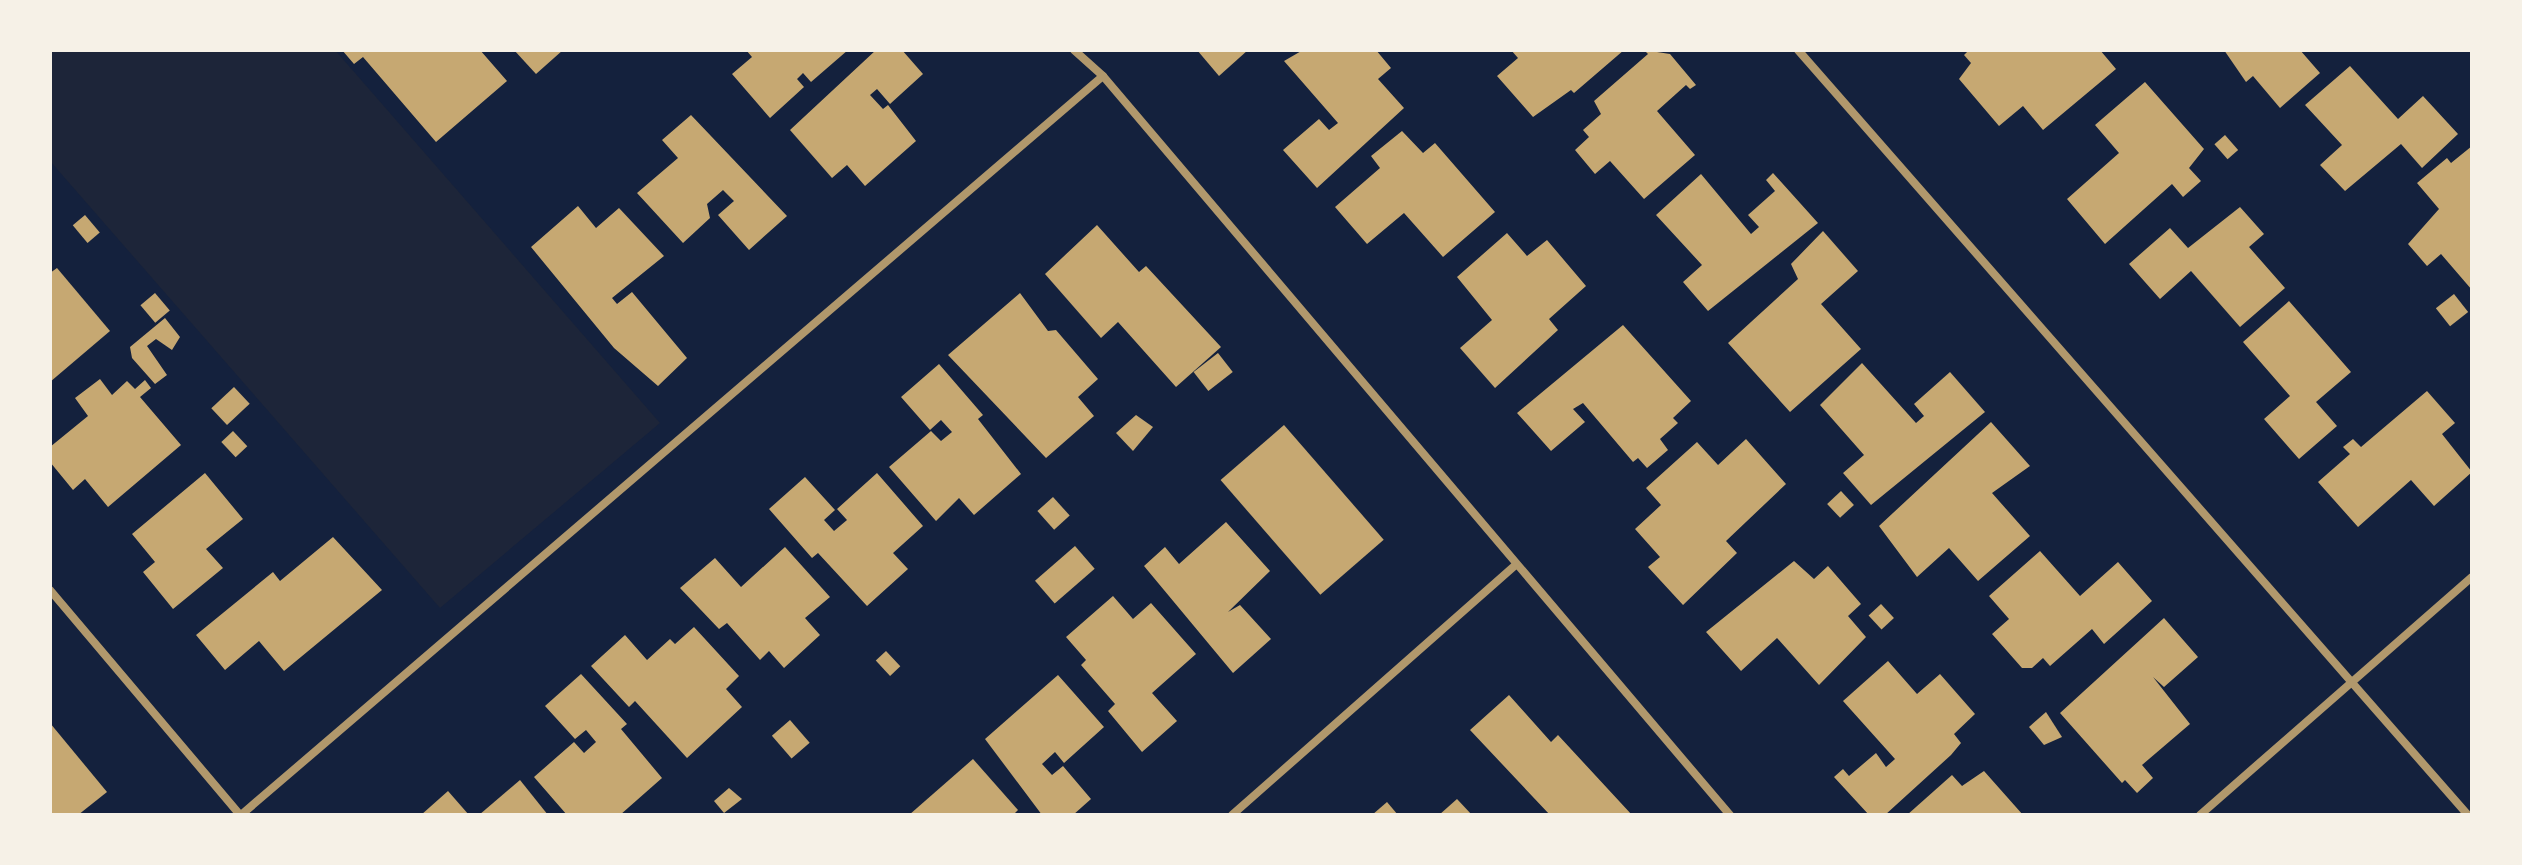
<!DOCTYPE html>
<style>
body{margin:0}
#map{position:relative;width:2522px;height:865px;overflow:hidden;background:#14213d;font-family:Merriweather,serif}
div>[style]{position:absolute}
.green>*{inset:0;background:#1d2539}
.building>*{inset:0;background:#c6a872;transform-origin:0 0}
.minor>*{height:8px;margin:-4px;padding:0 4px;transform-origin:4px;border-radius:4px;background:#b1986c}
span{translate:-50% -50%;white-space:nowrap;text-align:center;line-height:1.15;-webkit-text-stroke:6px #f6f1e7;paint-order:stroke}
.frame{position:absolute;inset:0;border:52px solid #f6f1e7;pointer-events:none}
</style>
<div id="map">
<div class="green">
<i style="clip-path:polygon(50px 50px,335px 50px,660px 423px,440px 608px,50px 161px)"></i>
</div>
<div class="building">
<i style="clip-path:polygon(342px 50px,480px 50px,507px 81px,436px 142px,363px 57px,354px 64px)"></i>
<i style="clip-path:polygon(514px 50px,563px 50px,536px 74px)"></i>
<i style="clip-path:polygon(746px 50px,848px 50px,811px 82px,803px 73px,797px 79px,804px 87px,770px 118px,732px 74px,752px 57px)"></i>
<i style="clip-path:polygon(876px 50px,902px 50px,923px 74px,890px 104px,877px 89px,870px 95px,883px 109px,888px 105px,916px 141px,865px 186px,847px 165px,832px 178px,790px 130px)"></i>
<i style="clip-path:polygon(1197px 50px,1248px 50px,1219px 76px)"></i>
<i style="clip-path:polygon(1303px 50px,1376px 50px,1391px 68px,1378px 79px,1404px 108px,1317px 188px,1283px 150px,1319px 119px,1329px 130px,1338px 123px,1284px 61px)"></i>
<i style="clip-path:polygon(1511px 50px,1624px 50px,1574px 93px,1571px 90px,1533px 117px,1497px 76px,1518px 58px)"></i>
<i style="clip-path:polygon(1644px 50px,1670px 54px,1696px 85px,1690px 89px,1686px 85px,1657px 111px,1695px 155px,1644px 199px,1610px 161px,1595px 174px,1575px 150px,1589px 137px,1583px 130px,1601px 114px,1594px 101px,1648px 54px)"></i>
<i style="clip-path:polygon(1969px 50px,2100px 50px,2116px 69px,2043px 130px,2023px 106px,1999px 126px,1959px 79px,1971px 63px,1964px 55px)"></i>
<i style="clip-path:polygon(2224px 50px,2300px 50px,2320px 73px,2280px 108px,2253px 76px,2246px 82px)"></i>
<i style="clip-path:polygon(2350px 66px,2398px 119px,2423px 96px,2458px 134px,2422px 168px,2401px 144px,2345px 191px,2320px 165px,2342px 145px,2305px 105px)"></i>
<i style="clip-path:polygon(2145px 82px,2204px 149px,2189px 168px,2201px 181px,2183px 197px,2172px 184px,2105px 244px,2067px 199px,2119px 153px,2095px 125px)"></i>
<i style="clip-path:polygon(691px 115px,787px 216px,749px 250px,718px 215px,734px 201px,723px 190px,707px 204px,710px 218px,683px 243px,637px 193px,678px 158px,662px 140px)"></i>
<i style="clip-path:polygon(1402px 131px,1423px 153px,1435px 143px,1495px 212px,1443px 257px,1404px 213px,1367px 244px,1335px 207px,1380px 168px,1371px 156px)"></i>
<i style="left:2225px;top:135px;width:20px;height:14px;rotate:49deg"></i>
<i style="clip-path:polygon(2472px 146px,2472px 290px,2441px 254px,2427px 266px,2408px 244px,2439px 209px,2417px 183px,2447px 158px,2451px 163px)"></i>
<i style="clip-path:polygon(1773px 173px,1818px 223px,1708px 311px,1683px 282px,1702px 265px,1656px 215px,1701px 174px,1751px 234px,1759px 227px,1748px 215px,1775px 191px,1766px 180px)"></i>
<i style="clip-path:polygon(578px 206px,596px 228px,619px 208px,664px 256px,612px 298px,617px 304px,632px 292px,687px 358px,658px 386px,614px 348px,531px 247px)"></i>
<i style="clip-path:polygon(2240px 207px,2264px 234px,2249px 247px,2285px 288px,2240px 327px,2191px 271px,2160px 299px,2129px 264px,2170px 228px,2188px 248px)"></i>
<i style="left:85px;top:215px;width:23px;height:16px;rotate:50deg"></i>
<i style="clip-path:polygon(1097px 225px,1139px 272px,1146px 266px,1221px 347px,1176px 387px,1118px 322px,1101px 338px,1045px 274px)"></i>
<i style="clip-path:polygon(1823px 231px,1858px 271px,1821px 304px,1861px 349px,1790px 412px,1728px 343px,1798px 279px,1791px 264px)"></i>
<i style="clip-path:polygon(1507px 233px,1527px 256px,1547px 240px,1586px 286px,1549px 319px,1558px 330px,1495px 388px,1460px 348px,1492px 320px,1457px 277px)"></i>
<i style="clip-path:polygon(57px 268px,110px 331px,50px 382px,50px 273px)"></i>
<i style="left:155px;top:293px;width:23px;height:19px;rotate:50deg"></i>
<i style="clip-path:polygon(1020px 293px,1048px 331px,1056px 330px,1098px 379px,1078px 397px,1094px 416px,1046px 458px,948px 355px)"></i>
<i style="left:2454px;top:294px;width:23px;height:23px;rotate:52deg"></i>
<i style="clip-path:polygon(2289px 301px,2351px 372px,2316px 402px,2337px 426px,2299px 459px,2264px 419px,2290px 396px,2243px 342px)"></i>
<i style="clip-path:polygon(165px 318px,180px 337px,172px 350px,156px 339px,147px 346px,167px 375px,155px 384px,132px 358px,130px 347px)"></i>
<i style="clip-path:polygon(1623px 325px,1691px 401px,1673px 418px,1678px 423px,1660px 439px,1668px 450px,1647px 468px,1638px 458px,1633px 462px,1583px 403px,1573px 409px,1585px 422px,1551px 451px,1517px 413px)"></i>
<i style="left:1218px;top:353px;width:24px;height:31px;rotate:52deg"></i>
<i style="clip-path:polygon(1862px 363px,1916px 423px,1924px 416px,1914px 404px,1950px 372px,1985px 412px,1871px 505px,1843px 473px,1864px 455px,1820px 405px)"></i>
<i style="clip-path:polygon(939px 364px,983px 415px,978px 419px,1021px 474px,974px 515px,959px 498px,936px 521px,889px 467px,931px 431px,941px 441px,952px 432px,941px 420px,930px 430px,901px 397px)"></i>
<i style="clip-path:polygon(100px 379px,112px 395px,127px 381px,135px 389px,145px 380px,151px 388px,140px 397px,181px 445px,108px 507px,85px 479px,73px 490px,50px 462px,50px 447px,88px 416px,75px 398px)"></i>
<i style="left:234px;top:387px;width:23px;height:31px;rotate:47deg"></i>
<i style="clip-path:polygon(2427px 391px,2455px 423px,2442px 434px,2472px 472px,2434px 506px,2411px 480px,2358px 527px,2318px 482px,2350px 454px,2343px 447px,2353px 439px,2361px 447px)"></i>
<i style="clip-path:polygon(1136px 415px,1153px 427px,1133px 451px,1116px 433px)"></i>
<i style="clip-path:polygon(1991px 422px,2030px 466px,1992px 493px,2030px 536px,1978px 581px,1949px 548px,1917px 577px,1879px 526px)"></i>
<i style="left:1284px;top:425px;width:152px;height:84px;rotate:49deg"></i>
<i style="left:233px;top:431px;width:21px;height:16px;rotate:47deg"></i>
<i style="clip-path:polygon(1746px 439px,1786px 484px,1726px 541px,1737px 553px,1683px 605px,1648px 567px,1660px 557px,1635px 529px,1661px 505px,1646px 488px,1697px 442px,1718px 465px)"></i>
<i style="clip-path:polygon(205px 473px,243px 519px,206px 549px,223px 568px,173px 609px,143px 572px,155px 562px,132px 534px)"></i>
<i style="clip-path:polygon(877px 473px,923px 526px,893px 553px,908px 569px,867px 606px,818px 553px,812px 558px,769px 509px,805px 477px,835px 510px,824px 520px,834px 531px,847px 520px,837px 509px)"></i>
<i style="left:1841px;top:491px;width:19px;height:19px;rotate:47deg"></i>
<i style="left:1053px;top:497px;width:25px;height:21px;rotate:48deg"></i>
<i style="clip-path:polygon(1226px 522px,1270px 571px,1228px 612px,1240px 605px,1271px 639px,1233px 673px,1144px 566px,1165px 547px,1179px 564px)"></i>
<i style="clip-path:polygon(333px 537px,382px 590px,284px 671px,259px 641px,225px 670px,196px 635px,273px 572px,280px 581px)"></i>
<i style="left:1075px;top:546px;width:30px;height:53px;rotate:49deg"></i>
<i style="clip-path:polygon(785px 547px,830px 597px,805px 618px,820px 635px,784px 668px,769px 651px,760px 660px,727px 623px,719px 629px,680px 588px,715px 558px,741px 587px)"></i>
<i style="clip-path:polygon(2040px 551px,2080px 596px,2118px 562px,2152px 601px,2104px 644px,2092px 629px,2050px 666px,2043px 658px,2032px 668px,2022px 668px,1992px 634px,2009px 619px,1989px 596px)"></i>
<i style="clip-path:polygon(1794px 561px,1814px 579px,1828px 566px,1861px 604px,1848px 616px,1866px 637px,1819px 685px,1777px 638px,1741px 671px,1706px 632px)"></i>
<i style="clip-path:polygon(1113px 596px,1133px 619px,1151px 603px,1196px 654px,1152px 693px,1177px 721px,1142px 752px,1108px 711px,1115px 704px,1081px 665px,1086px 660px,1066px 637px)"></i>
<i style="left:1881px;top:604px;width:19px;height:17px;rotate:47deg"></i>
<i style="clip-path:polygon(2164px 618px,2198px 657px,2164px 687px,2153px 677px,2190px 724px,2142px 765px,2153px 778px,2137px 793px,2125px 780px,2122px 783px,2060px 713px)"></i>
<i style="clip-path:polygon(694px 627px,739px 676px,726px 689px,742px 707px,687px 758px,635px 701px,629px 707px,591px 666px,625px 635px,647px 660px,670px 639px,675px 644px)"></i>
<i style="left:886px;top:651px;width:21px;height:14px;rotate:47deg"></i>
<i style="clip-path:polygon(1888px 661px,1917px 694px,1940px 674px,1975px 714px,1954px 734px,1961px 743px,1951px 755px,1885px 815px,1869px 815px,1834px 777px,1843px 769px,1849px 776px,1876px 753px,1886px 767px,1895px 759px,1843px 701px)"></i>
<i style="clip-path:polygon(581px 674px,627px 724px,621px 729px,662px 778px,620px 815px,567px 815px,534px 777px,574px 742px,584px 753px,596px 742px,586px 730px,575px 739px,545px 706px)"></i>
<i style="clip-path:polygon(1058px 675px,1104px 727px,1064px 763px,1055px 752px,1042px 764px,1052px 775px,1063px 766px,1091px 799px,1073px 815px,1042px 815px,985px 739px)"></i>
<i style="clip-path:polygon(1509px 695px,1551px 742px,1558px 735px,1632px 815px,1550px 815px,1470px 730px)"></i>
<i style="clip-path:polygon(2046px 712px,2062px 737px,2044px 745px,2029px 727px)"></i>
<i style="left:790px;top:720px;width:30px;height:24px;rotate:49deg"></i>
<i style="clip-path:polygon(50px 723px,107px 792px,78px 815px,50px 815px)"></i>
<i style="clip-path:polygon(973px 759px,1018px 810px,1013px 815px,909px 815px)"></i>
<i style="clip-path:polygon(1984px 771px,2023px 815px,1907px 815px,1952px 775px,1962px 786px)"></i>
<i style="clip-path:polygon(520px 780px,548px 815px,479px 815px)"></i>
<i style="clip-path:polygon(729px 788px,742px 799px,724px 813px,714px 801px)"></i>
<i style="clip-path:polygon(448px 791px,469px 815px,421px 815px)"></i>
<i style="clip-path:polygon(1457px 799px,1472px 815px,1439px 815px)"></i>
<i style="clip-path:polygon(1387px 802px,1398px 815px,1372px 815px)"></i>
</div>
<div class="minor">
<i style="left:1074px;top:50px;width:39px;rotate:42deg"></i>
<i style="left:1103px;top:76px;width:969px;rotate:49.69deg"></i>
<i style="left:1798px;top:50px;width:1017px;rotate:48.79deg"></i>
<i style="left:50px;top:590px;width:294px;rotate:49.8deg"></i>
<i style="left:241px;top:815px;width:1135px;rotate:-40.61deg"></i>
<i style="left:1232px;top:815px;width:378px;rotate:-41.4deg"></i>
<i style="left:2200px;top:815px;width:361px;rotate:-41.2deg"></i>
</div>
<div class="frame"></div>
</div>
